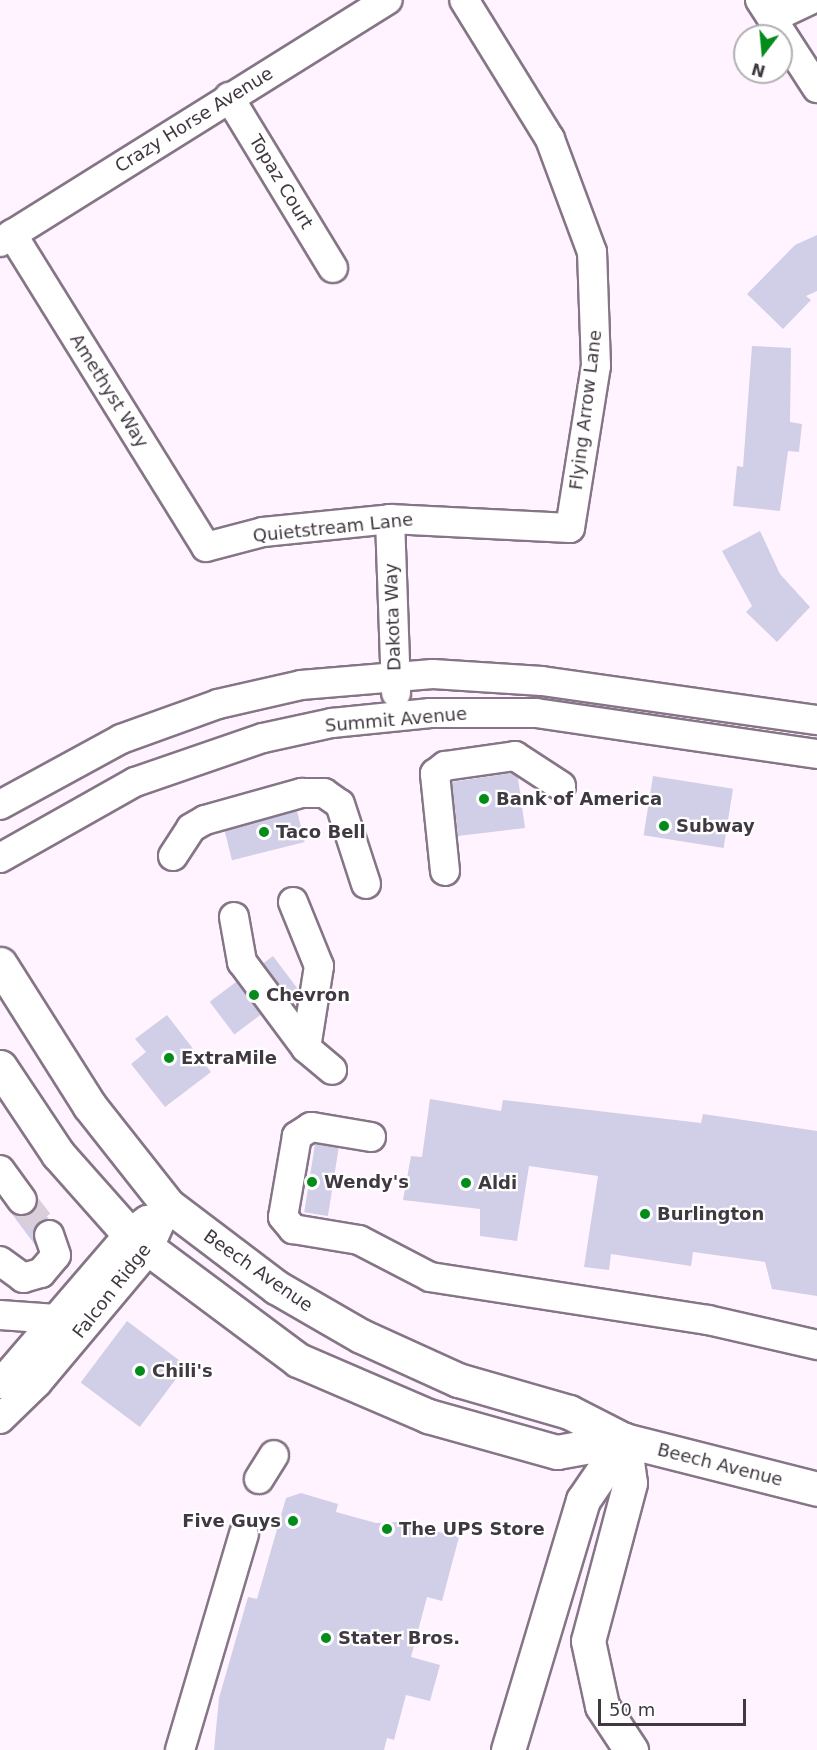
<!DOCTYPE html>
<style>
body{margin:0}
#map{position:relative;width:817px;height:1750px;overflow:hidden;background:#fff3ff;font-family:"DejaVu Sans",sans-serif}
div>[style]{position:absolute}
.building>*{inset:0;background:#d0cfe7;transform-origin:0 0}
.minor-tunnel>*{height:28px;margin-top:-14px;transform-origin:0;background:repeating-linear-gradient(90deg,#d9ced9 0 28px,transparent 0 42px)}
.roads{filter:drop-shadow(2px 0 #857586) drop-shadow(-2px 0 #857586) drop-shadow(0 2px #857586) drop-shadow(0 -2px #857586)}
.minor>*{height:28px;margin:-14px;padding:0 14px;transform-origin:14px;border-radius:14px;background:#fff}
.major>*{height:33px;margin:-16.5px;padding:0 16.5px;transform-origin:16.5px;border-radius:16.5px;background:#fff}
.highway>*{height:33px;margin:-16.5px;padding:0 16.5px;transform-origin:16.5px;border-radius:16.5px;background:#fff}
.dots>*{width:16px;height:16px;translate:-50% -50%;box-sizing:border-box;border:3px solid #fff;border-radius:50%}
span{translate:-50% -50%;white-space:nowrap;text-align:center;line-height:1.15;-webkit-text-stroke:4.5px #fff;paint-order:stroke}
.street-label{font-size:18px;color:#413941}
.poi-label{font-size:18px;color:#413941;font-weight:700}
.left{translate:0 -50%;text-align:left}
.right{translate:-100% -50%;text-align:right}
.north{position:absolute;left:733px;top:24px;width:60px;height:60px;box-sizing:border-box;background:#fff;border:2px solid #b3b0b3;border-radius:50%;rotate:196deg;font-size:16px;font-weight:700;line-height:24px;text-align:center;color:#413941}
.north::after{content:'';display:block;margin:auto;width:21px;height:27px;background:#038c19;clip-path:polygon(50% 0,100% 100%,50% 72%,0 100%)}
.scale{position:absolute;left:598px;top:1699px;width:148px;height:27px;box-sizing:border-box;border:3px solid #413941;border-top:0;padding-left:8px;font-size:18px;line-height:21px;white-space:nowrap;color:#413941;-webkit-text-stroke:4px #fff;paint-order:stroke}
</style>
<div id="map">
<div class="building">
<i style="clip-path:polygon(817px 235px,817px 291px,806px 296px,811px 300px,783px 329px,747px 294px,795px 245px)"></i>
<i style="clip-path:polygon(752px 346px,791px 348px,790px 422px,802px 424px,799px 452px,788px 451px,780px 511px,733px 506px,737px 466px,743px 467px)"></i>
<i style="clip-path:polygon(760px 531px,780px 574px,810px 607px,777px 642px,746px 612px,752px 606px,722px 551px)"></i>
<i style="clip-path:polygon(511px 773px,518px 778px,525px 828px,458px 836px,452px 782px)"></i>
<i style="left:653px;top:776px;width:81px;height:60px;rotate:9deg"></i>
<i style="left:297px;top:811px;width:32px;height:75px;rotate:76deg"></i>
<i style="left:273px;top:956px;width:40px;height:12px;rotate:53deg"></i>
<i style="left:236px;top:982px;width:41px;height:33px;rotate:53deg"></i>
<i style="clip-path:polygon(167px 1015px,211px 1072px,165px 1107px,131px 1064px,146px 1052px,135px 1039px)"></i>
<i style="clip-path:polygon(430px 1099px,501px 1111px,503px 1100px,701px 1123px,703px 1114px,817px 1131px,817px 1296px,772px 1289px,765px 1262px,693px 1252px,691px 1266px,611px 1254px,609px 1270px,584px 1267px,598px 1176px,529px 1166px,517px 1241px,480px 1236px,480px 1209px,403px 1200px,411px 1156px,422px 1157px)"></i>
<i style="left:315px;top:1144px;width:24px;height:69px;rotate:9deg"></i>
<i style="clip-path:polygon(38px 1205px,49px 1219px,36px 1225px,35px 1245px,9px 1210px,24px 1216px)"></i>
<i style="left:127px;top:1321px;width:74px;height:77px;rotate:37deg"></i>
<i style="clip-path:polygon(301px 1493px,338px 1504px,336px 1512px,376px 1523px,399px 1522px,459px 1537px,442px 1601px,427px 1597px,411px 1657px,440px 1665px,430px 1701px,406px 1695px,394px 1740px,387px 1738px,384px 1750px,214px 1750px,219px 1698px,248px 1597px,257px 1599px,286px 1498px)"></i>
</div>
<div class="minor-tunnel">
<i style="left:22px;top:1200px;width:44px;rotate:52.4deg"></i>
</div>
<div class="roads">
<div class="minor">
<i style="left:760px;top:0;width:105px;rotate:57.1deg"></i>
<i style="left:772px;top:18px;width:42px;rotate:-25.3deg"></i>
<i style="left:229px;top:97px;width:200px;rotate:58.7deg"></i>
<i style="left:12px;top:234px;width:368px;rotate:58.2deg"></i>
<i style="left:206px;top:547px;width:59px;rotate:-14.7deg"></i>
<i style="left:263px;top:532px;width:128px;rotate:-5.8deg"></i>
<i style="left:390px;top:519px;width:180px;rotate:2.9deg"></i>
<i style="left:570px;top:528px;width:164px;rotate:-80.9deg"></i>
<i style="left:596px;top:366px;width:114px;rotate:-92deg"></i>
<i style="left:592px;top:252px;width:121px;rotate:-110.4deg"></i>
<i style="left:550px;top:139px;width:163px;rotate:-121.7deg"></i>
<i style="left:0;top:242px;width:457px;rotate:-32deg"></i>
<i style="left:390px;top:519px;width:174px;rotate:88deg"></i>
<i style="left:0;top:805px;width:138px;rotate:-28.6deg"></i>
<i style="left:121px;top:739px;width:103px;rotate:-19.8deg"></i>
<i style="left:218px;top:704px;width:85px;rotate:-12.9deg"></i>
<i style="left:301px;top:685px;width:132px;rotate:-4.8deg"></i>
<i style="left:433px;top:674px;width:109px;rotate:3.7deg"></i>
<i style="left:542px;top:681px;width:278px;rotate:8.1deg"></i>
<i style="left:173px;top:856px;width:33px;rotate:-57deg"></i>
<i style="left:191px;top:828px;width:16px;rotate:-30deg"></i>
<i style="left:205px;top:820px;width:101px;rotate:-15.6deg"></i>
<i style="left:302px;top:793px;width:22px"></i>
<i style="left:324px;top:793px;width:19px;rotate:35deg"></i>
<i style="left:340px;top:804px;width:84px;rotate:72deg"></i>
<i style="left:0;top:858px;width:155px;rotate:-29.4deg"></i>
<i style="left:135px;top:782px;width:135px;rotate:-19deg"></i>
<i style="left:263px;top:738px;width:71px;rotate:-12.3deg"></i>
<i style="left:332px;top:723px;width:99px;rotate:-5.8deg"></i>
<i style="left:430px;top:713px;width:106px"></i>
<i style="left:536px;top:713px;width:284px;rotate:8.3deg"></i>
<i style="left:445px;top:871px;width:98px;rotate:-95.9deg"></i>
<i style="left:435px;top:774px;width:13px;rotate:-39deg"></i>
<i style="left:445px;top:766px;width:71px;rotate:-8.1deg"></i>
<i style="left:515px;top:756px;width:55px;rotate:33.1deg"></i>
<i style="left:293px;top:902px;width:69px;rotate:67.9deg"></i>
<i style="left:319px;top:966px;width:83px;rotate:99deg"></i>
<i style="left:234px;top:917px;width:46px;rotate:79.9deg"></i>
<i style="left:242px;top:962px;width:107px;rotate:53.3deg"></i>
<i style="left:306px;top:1048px;width:34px;rotate:40deg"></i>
<i style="left:371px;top:1137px;width:61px;rotate:-170.5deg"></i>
<i style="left:311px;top:1127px;width:17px;rotate:147deg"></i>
<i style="left:297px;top:1136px;width:82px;rotate:99.8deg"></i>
<i style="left:283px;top:1217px;width:16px;rotate:50deg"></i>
<i style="left:293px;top:1229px;width:67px;rotate:9.5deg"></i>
<i style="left:359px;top:1240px;width:80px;rotate:27.5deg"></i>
<i style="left:430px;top:1277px;width:281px;rotate:8.8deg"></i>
<i style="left:708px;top:1320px;width:112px;rotate:12.9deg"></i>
<i style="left:0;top:1170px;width:37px;rotate:54deg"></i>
<i style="left:0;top:1261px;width:29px;rotate:36deg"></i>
<i style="left:23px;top:1278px;width:19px;rotate:-16deg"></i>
<i style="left:41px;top:1273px;width:23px;rotate:-50deg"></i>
<i style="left:56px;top:1255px;width:21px;rotate:-109deg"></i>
<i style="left:0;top:1315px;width:56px;rotate:4.1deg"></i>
<i style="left:0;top:1384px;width:198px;rotate:-49.3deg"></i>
<i style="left:129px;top:1234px;width:23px;rotate:-38deg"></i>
<i style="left:0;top:1419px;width:52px;rotate:-44.2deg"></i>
<i style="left:37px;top:1383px;width:171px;rotate:-50deg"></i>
<i style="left:147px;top:1252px;width:51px;rotate:-65.9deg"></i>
<i style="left:259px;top:1479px;width:28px;rotate:-58deg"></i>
<i style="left:180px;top:1750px;width:225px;rotate:-73.5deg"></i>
</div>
<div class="major">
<i style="left:0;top:964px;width:167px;rotate:57.7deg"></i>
<i style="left:89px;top:1105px;width:127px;rotate:51.7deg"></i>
<i style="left:168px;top:1205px;width:136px;rotate:37.2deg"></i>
<i style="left:276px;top:1287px;width:98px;rotate:30deg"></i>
<i style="left:361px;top:1336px;width:107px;rotate:24.4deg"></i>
<i style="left:458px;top:1380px;width:116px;rotate:16.1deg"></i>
<i style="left:569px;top:1412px;width:62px;rotate:27deg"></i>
<i style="left:624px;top:1440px;width:199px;rotate:14.2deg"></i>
<i style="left:0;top:1067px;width:105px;rotate:56.3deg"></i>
<i style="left:58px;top:1154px;width:107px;rotate:48.4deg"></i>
<i style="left:129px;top:1234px;width:211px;rotate:36.7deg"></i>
<i style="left:298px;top:1360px;width:142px;rotate:23.3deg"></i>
<i style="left:428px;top:1416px;width:134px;rotate:15.6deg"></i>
<i style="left:557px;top:1452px;width:68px;rotate:-10.2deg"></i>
</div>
<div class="highway">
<i style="left:624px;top:1440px;width:43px;rotate:82.1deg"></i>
<i style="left:630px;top:1483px;width:163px;rotate:104.9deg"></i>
<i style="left:588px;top:1641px;width:66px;rotate:77.8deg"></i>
<i style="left:602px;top:1706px;width:53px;rotate:56.6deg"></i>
<i style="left:508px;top:1750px;width:261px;rotate:-73.3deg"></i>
<i style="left:583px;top:1500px;width:73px;rotate:-55.7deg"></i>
</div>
</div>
<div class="dots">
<i style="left:484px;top:799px;background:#038c19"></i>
<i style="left:664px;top:826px;background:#038c19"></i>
<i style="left:264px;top:832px;background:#038c19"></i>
<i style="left:254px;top:995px;background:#038c19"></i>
<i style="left:169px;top:1058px;background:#038c19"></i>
<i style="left:312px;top:1182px;background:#038c19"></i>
<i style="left:466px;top:1183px;background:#038c19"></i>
<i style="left:645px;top:1214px;background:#038c19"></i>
<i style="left:140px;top:1371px;background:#038c19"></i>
<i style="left:293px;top:1521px;background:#038c19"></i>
<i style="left:387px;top:1529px;background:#038c19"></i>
<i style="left:326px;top:1638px;background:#038c19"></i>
</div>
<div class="street-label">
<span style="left:194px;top:120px;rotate:-32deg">Crazy Horse Avenue</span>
<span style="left:281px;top:182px;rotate:59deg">Topaz Court</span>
<span style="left:109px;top:391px;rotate:58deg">Amethyst Way</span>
<span style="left:586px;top:410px;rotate:-83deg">Flying Arrow Lane</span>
<span style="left:333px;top:528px;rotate:-6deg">Quietstream Lane</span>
<span style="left:393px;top:617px;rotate:-92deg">Dakota Way</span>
<span style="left:396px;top:720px;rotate:-5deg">Summit Avenue</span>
<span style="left:258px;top:1271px;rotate:35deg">Beech Avenue</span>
<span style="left:112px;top:1291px;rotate:-52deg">Falcon Ridge</span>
<span style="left:720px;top:1465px;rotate:14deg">Beech Avenue</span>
</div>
<div class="poi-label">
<span class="left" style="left:496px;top:799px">Bank of America</span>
<span class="left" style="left:676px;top:826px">Subway</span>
<span class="left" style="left:276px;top:832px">Taco Bell</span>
<span class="left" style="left:266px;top:995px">Chevron</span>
<span class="left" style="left:181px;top:1058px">ExtraMile</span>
<span class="left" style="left:324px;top:1182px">Wendy's</span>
<span class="left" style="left:478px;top:1183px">Aldi</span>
<span class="left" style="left:657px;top:1214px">Burlington</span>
<span class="left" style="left:152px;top:1371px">Chili's</span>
<span class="right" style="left:281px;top:1521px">Five Guys</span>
<span class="left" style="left:399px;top:1529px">The UPS Store</span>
<span class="left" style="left:338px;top:1638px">Stater Bros.</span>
</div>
<div class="north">N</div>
<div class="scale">50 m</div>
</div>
